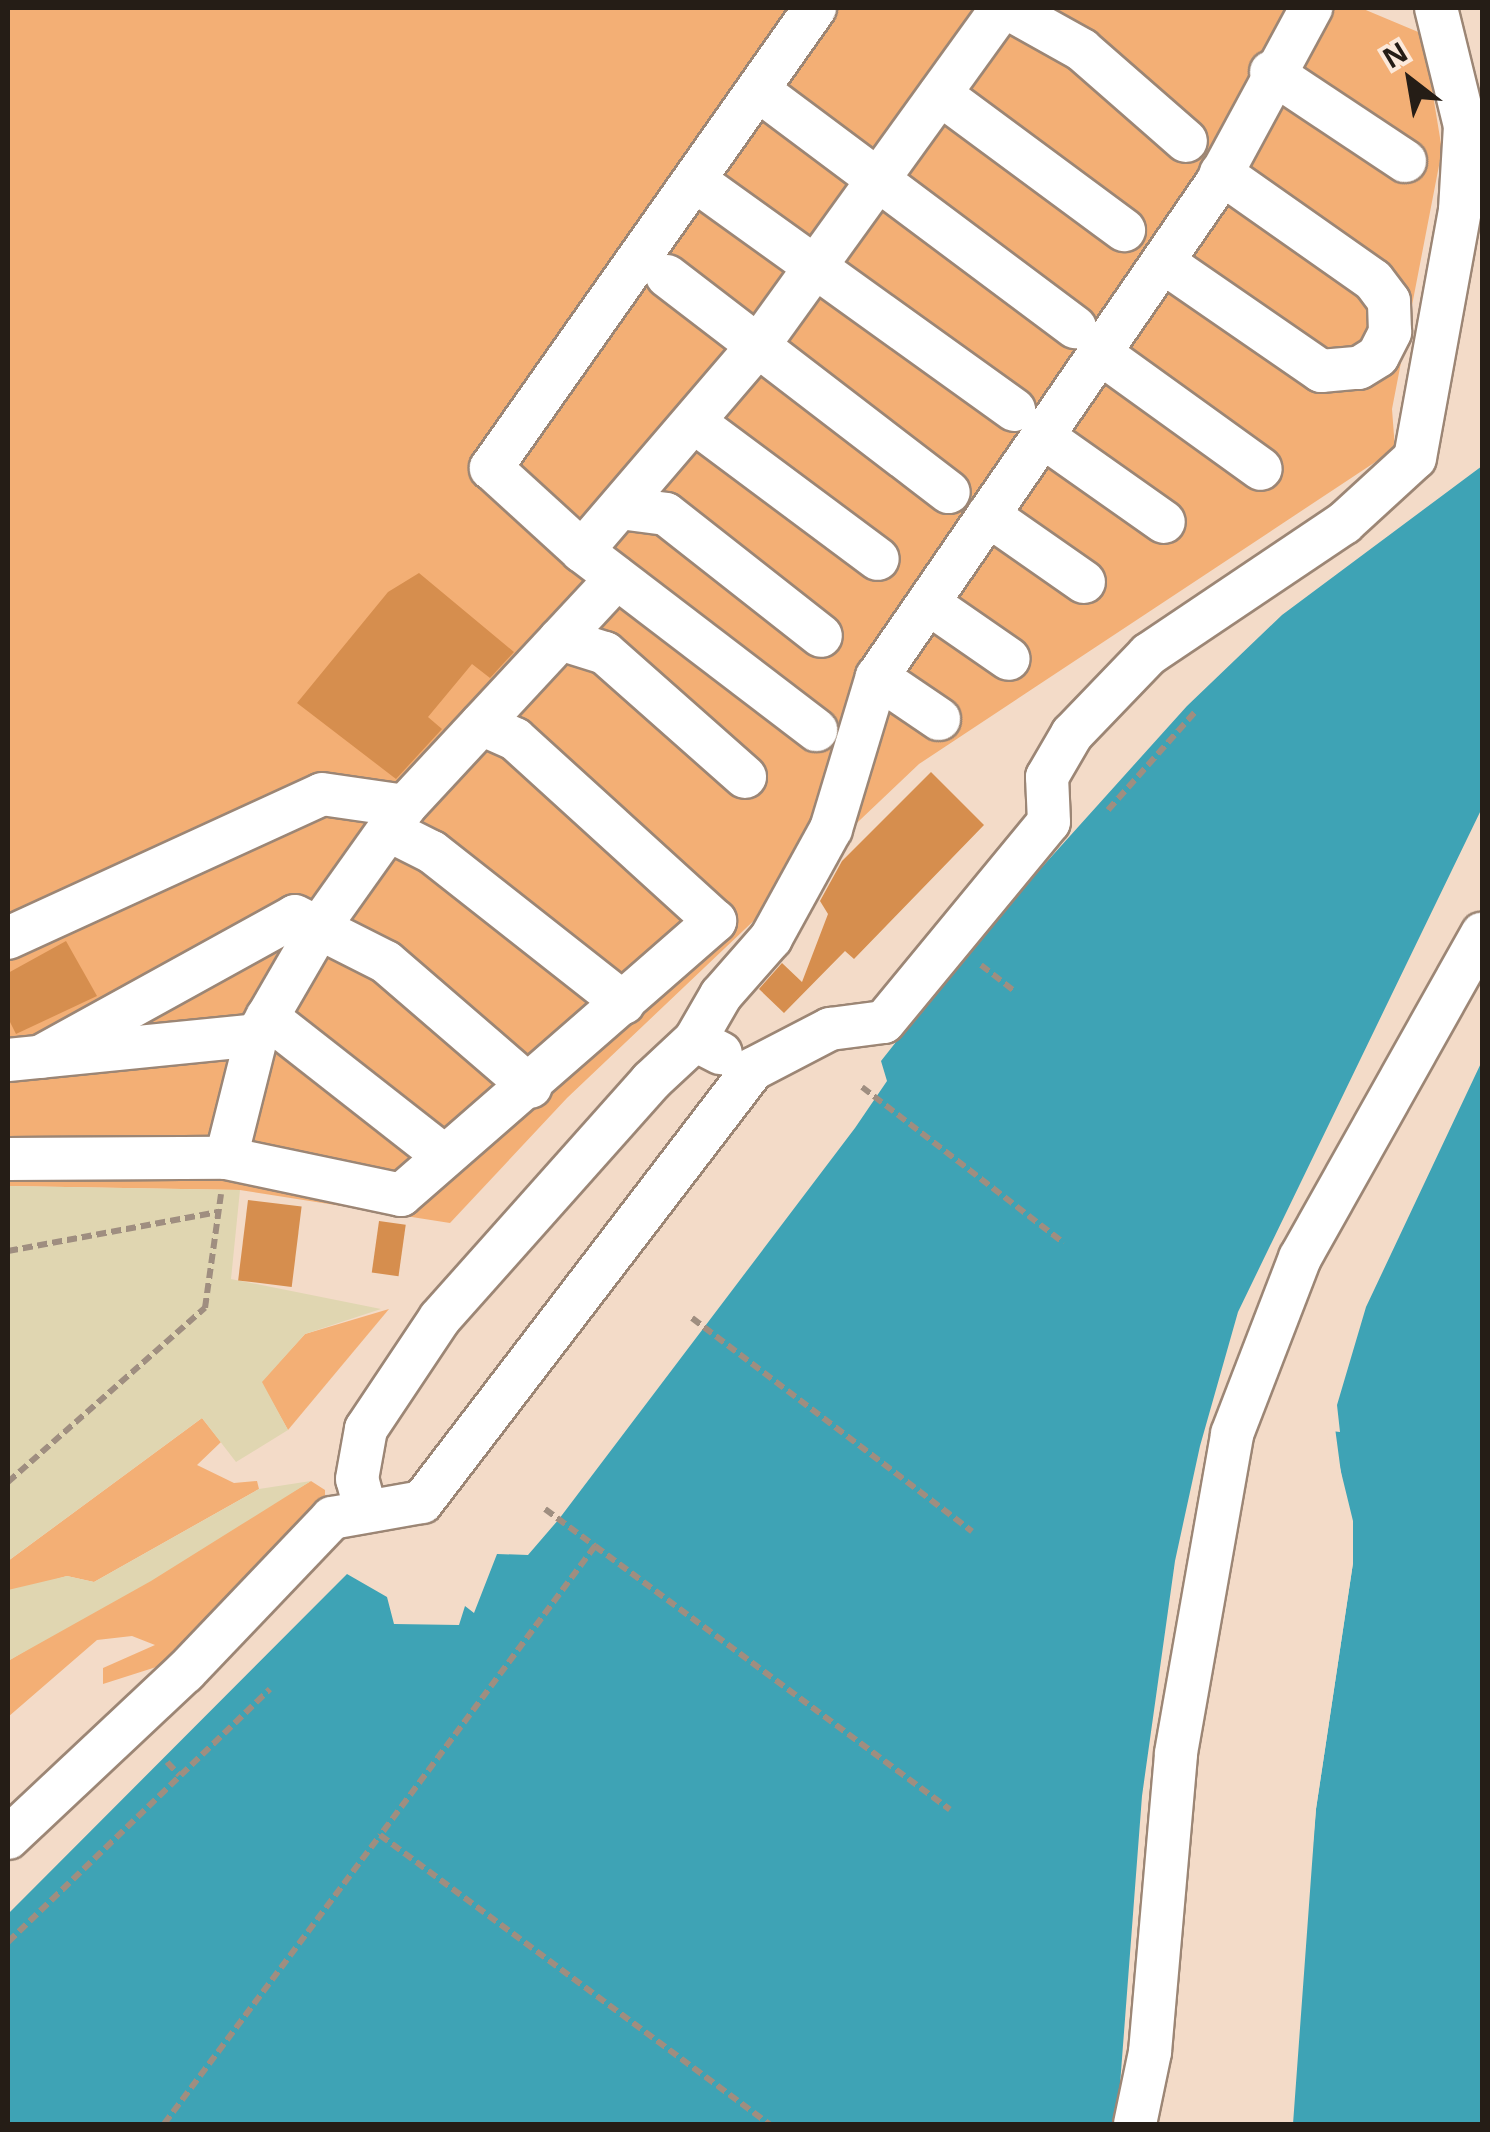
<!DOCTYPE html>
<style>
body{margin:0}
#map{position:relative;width:1490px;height:2132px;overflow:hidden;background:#f3dbc8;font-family:"Open Sans",sans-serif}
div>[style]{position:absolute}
.green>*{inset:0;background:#f3af75}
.sand>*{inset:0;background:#e0d6b1}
.water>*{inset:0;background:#3ea3b5}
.pier>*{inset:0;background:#f3dbc8}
.building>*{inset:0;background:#d68e4e;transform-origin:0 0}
.path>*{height:6px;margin-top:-3px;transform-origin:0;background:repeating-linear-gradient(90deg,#9f8e80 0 10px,transparent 0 15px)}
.roads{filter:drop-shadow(2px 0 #9c8675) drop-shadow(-2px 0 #9c8675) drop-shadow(0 2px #9c8675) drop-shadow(0 -2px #9c8675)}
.minor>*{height:42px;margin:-21px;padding:0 21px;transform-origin:21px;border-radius:21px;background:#fff}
span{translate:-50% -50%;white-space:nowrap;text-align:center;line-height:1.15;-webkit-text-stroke:8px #fce9da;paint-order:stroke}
.frame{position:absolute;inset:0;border:10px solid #251d16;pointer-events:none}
.north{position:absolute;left:1360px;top:30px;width:100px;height:100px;-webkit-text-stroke:8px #fce9da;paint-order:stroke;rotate:329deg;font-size:28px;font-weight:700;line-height:40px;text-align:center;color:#251d16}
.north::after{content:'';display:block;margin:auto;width:35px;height:45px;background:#251d16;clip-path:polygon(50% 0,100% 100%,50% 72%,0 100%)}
</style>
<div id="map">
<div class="green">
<i style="clip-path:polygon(8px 8px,1361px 8px,1423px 34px,1442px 150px,1392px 409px,1395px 449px,919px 764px,567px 1098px,450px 1223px,240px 1190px,8px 1186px)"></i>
<i style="clip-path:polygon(389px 1309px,288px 1430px,261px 1382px,305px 1334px)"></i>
<i style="clip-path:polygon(202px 1418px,221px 1442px,197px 1465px,234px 1483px,257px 1481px,259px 1489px,94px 1582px,67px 1576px,9px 1593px,8px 1561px)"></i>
<i style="clip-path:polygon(311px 1481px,325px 1490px,325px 1501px,175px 1661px,103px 1684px,103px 1668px,155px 1645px,132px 1636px,97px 1640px,8px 1717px,8px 1661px)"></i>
</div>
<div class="sand">
<i style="clip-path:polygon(8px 1186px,240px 1190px,231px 1279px,381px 1309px,305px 1334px,262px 1382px,288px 1430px,236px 1462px,202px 1418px,8px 1561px)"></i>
<i style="clip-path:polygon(311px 1481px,151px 1581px,8px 1661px,8px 1590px,67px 1576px,94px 1582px,259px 1489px)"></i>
</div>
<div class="water">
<i style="clip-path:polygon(1482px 466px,1482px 808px,1238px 1312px,1200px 1446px,1175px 1561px,1142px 1796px,1117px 2124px,8px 2124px,8px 1914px,347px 1574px,387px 1597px,394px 1624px,459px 1625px,465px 1606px,474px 1613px,497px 1554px,528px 1555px,559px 1519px,855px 1128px,887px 1081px,881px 1061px,979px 937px,1187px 706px,1282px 615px)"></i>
<i style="clip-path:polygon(1482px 1061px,1482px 2124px,1293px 2124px,1316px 1809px,1353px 1563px,1353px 1521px,1331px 1431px,1340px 1432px,1337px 1405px,1366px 1307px)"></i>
</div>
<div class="pier">
<i style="clip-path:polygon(1332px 1405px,1353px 1563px,1316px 1809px,1288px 2124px,1311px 1809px,1348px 1563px,1348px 1522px,1326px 1432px,1334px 1427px)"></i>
</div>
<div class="building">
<i style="clip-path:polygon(419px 573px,514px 652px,490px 678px,472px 664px,428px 717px,442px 729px,396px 779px,297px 703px,388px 592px)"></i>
<i style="clip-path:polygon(931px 772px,984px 825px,854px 959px,845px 951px,784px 1013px,759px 989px,782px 963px,802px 982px,828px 914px,820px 901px,842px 861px)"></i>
<i style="clip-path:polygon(66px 941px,97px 996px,16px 1034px,8px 1018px,8px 973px)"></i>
<i style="left:248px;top:1200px;width:54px;height:81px;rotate:7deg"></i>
<i style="left:379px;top:1221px;width:27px;height:52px;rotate:8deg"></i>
</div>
<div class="path">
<i style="left:1108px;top:810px;width:132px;rotate:-48.4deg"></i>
<i style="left:981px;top:965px;width:41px;rotate:38deg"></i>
<i style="left:862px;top:1087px;width:255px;rotate:37.7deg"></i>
<i style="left:8px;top:1251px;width:215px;rotate:-10.5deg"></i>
<i style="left:692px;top:1318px;width:352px;rotate:37.3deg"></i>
<i style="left:8px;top:1482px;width:263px;rotate:-41.5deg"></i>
<i style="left:205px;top:1308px;width:115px;rotate:-82deg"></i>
<i style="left:545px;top:1509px;width:62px;rotate:36.5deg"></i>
<i style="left:595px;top:1546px;width:360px;rotate:126.6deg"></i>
<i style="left:380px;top:1835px;width:485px;rotate:36.6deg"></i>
<i style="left:595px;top:1546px;width:442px;rotate:36.6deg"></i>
<i style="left:167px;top:1762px;width:18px;rotate:47deg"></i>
<i style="left:8px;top:1942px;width:364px;rotate:-44deg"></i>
<i style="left:164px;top:2124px;width:361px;rotate:-53.2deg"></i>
</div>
<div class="roads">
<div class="minor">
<i style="left:815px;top:8px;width:563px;rotate:125.16deg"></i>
<i style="left:491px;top:468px;width:123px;rotate:42.4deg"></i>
<i style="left:582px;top:551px;width:295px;rotate:37.4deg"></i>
<i style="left:1007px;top:8px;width:86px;rotate:29.2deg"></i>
<i style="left:1082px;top:50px;width:138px;rotate:41.2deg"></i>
<i style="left:1271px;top:72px;width:161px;rotate:33.6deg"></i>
<i style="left:940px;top:94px;width:229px;rotate:36.5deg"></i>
<i style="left:770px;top:99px;width:381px;rotate:36.8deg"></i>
<i style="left:704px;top:187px;width:382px;rotate:35.7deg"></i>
<i style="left:1163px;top:262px;width:192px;rotate:34.6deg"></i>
<i style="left:1321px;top:371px;width:38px;rotate:-5deg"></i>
<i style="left:1359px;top:368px;width:22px;rotate:-32deg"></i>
<i style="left:1378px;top:356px;width:27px;rotate:-63deg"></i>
<i style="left:1390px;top:332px;width:31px;rotate:-92deg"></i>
<i style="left:1389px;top:301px;width:26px;rotate:-127deg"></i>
<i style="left:1373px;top:280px;width:186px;rotate:-144.9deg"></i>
<i style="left:667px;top:276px;width:355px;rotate:37.5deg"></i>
<i style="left:1100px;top:353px;width:198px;rotate:35.8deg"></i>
<i style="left:694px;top:422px;width:229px;rotate:36.7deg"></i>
<i style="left:1042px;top:436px;width:149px;rotate:35.2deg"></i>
<i style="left:620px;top:508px;width:46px;rotate:7.4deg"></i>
<i style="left:666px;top:514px;width:197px;rotate:38.2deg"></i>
<i style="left:988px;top:515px;width:117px;rotate:34.9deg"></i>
<i style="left:582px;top:551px;width:270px;rotate:-49.4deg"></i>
<i style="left:758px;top:346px;width:417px;rotate:-54.2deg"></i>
<i style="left:928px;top:603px;width:98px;rotate:34.7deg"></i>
<i style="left:560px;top:639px;width:47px;rotate:17.3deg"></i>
<i style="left:605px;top:653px;width:187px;rotate:41.5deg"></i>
<i style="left:877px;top:677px;width:75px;rotate:34.1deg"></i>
<i style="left:388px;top:830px;width:49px;rotate:26.6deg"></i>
<i style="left:432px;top:852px;width:244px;rotate:38.2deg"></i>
<i style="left:8px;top:938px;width:345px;rotate:-24.6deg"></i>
<i style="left:322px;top:794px;width:84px;rotate:8.2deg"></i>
<i style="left:267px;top:1017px;width:225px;rotate:38.1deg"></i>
<i style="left:695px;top:1040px;width:52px;rotate:-60deg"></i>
<i style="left:721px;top:995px;width:76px;rotate:-48.7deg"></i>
<i style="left:771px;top:938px;width:124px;rotate:-61.2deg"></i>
<i style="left:831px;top:829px;width:159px;rotate:-73.2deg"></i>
<i style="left:877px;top:677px;width:598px;rotate:-55.49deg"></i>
<i style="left:1216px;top:184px;width:200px;rotate:-61.6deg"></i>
<i style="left:40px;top:1057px;width:291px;rotate:-28.9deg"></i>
<i style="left:295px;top:916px;width:102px;rotate:26.8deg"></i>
<i style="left:386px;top:962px;width:191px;rotate:40.8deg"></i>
<i style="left:8px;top:1060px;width:250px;rotate:-5.7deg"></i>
<i style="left:226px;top:1158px;width:127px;rotate:-75.9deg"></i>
<i style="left:257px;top:1035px;width:129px;rotate:-59.9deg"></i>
<i style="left:322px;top:923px;width:143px;rotate:-54.6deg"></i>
<i style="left:405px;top:806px;width:311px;rotate:-47.1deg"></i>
<i style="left:8px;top:1159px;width:218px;rotate:-0.3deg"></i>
<i style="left:226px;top:1158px;width:179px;rotate:11.9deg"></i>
<i style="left:401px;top:1195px;width:417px;rotate:-41.1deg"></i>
<i style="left:715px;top:921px;width:270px;rotate:-137.7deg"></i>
<i style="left:515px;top:739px;width:37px;rotate:-156deg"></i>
<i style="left:365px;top:1508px;width:30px;rotate:-105deg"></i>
<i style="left:357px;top:1479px;width:51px;rotate:-79.8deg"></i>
<i style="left:366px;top:1429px;width:133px;rotate:-56.3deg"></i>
<i style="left:440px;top:1318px;width:317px;rotate:-48.3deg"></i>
<i style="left:651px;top:1081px;width:60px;rotate:-43deg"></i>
<i style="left:695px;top:1040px;width:29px;rotate:27deg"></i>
<i style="left:8px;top:1838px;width:243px;rotate:-43.2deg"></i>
<i style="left:185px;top:1672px;width:213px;rotate:-46.3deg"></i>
<i style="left:332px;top:1518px;width:91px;rotate:-10.1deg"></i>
<i style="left:422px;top:1502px;width:545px;rotate:-52.6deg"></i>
<i style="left:753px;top:1069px;width:87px;rotate:-27.5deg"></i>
<i style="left:830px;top:1029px;width:54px;rotate:-7.4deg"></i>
<i style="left:884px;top:1022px;width:259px;rotate:-50.5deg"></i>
<i style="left:1049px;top:822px;width:45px;rotate:-92.5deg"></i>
<i style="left:1047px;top:777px;width:50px;rotate:-59.8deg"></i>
<i style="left:1072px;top:734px;width:111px;rotate:-46.1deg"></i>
<i style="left:1149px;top:654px;width:235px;rotate:-33.9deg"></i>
<i style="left:1344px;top:523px;width:96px;rotate:-42.5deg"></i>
<i style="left:1415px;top:458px;width:252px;rotate:-79.7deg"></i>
<i style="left:1460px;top:210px;width:84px;rotate:-86.6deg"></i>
<i style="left:1465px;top:126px;width:122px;rotate:-103.8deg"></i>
<i style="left:1135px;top:2124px;width:74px;rotate:-78.2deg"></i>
<i style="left:1150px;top:2052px;width:300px;rotate:-85deg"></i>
<i style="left:1176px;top:1753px;width:324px;rotate:-80deg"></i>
<i style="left:1232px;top:1434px;width:189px;rotate:-68.9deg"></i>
<i style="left:1300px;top:1258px;width:372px;rotate:-60.7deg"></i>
</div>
</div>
<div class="frame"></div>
<div class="north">N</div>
</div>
